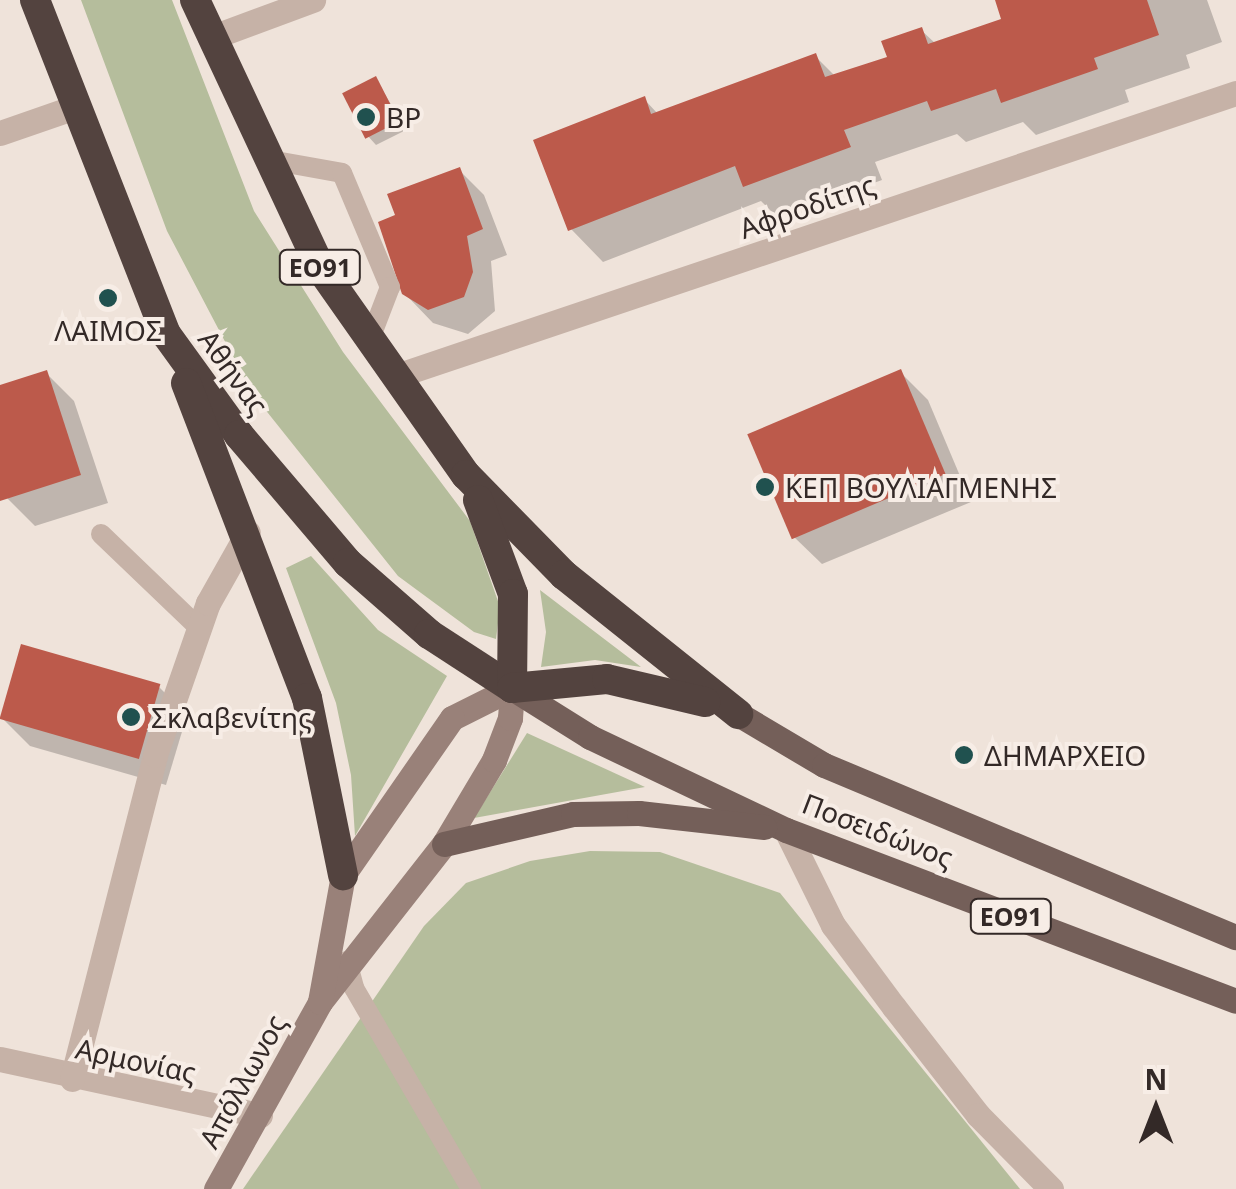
<!DOCTYPE html>
<meta charset="utf-8">
<style>
body{margin:0}
#map{position:relative;width:1236px;height:1189px;overflow:hidden;background:#efe3da;font-family:"Noto Sans",sans-serif}
div>[style]{position:absolute}
.green>*{inset:0;background:#b5bd9c}
.shadow>*{inset:0;background:#0003}
.building>*{inset:0;background:#bc5a4b;transform-origin:0 0}
.lane>*{height:20px;margin:-10px;padding:0 10px;transform-origin:10px;border-radius:10px;background:#c6b2a7}
.street>*{height:25px;margin:-12.5px;padding:0 12.5px;transform-origin:12.5px;border-radius:12.5px;background:#c6b2a7}
.secondary>*{height:25px;margin:-12.5px;padding:0 12.5px;transform-origin:12.5px;border-radius:12.5px;background:#998179}
.primary>*{height:25px;margin:-12.5px;padding:0 12.5px;transform-origin:12.5px;border-radius:12.5px;background:#745f59}
.highway>*{height:30px;margin:-15px;padding:0 15px;transform-origin:15px;border-radius:15px;background:#53433f}
.dots>*{width:28px;height:28px;translate:-50% -50%;box-sizing:border-box;border:5px solid #f7ede6;border-radius:50%}
span{translate:-50% -50%;white-space:nowrap;text-align:center;line-height:1.15;-webkit-text-stroke:8px #f7ede6;paint-order:stroke}
.shield-label span{padding:2px 8px;background:#f7ede6;border:2px solid;border-radius:8px;-webkit-text-stroke-width:0}
.shield-label{font-size:25px;color:#332927;font-weight:700}
.poi-label{font-size:28px;color:#332927}
.left{translate:0 -50%;text-align:left}
.street-label{font-size:28px;color:#332927}
.north{position:absolute;left:1106px;top:1059px;width:100px;height:100px;-webkit-text-stroke:8px #f7ede6;paint-order:stroke;rotate:0deg;font-size:28px;font-weight:700;line-height:40px;text-align:center;color:#332927}
.north::after{content:'';display:block;margin:auto;width:35px;height:45px;background:#332927;clip-path:polygon(50% 0,100% 100%,50% 72%,0 100%)}
</style>
<div id="map">
<div class="green">
<i style="clip-path:polygon(81px 0,172px 0,254px 211px,343px 352px,470px 521px,500px 607px,496px 639px,474px 632px,398px 576px,252px 393px,167px 231px)"></i>
<i style="clip-path:polygon(311px 556px,378px 630px,447px 676px,355px 836px,351px 775px,336px 703px,286px 568px)"></i>
<i style="clip-path:polygon(540px 590px,641px 667px,595px 660px,541px 667px,546px 632px)"></i>
<i style="clip-path:polygon(527px 733px,645px 787px,474px 818px)"></i>
<i style="clip-path:polygon(590px 851px,660px 852px,780px 893px,1020px 1189px,243px 1189px,424px 926px,466px 883px,530px 861px)"></i>
</div>
<div class="shadow">
<i style="clip-path:polygon(999px 0,1207px 0,1222px 42px,1186px 55px,1190px 68px,1125px 90px,1129px 102px,1036px 135px,1023px 122px,966px 142px,957px 134px,875px 162px,882px 180px,778px 218px,761px 201px,603px 262px,571px 229px,644px 99px,658px 114px,815px 56px,835px 76px,890px 58px,921px 30px,936px 44px,1004px 20px)"></i>
<i style="clip-path:polygon(376px 79px,406px 130px,376px 145px,367px 135px)"></i>
<i style="clip-path:polygon(459px 170px,484px 195px,507px 255px,491px 261px,495px 311px,468px 334px,433px 323px,408px 297px,399px 217px)"></i>
<i style="clip-path:polygon(900px 372px,928px 400px,971px 502px,822px 564px,793px 536px)"></i>
<i style="clip-path:polygon(46px 373px,74px 401px,108px 503px,35px 526px,7px 498px,0 478px,0 388px)"></i>
<i style="clip-path:polygon(158px 686px,187px 715px,166px 785px,30px 746px,2px 718px)"></i>
</div>
<div class="building">
<i style="clip-path:polygon(995px 0,1147px 0,1159px 35px,1094px 58px,1098px 69px,1001px 103px,996px 89px,931px 111px,927px 101px,844px 130px,851px 147px,743px 187px,735px 166px,568px 231px,533px 140px,645px 96px,651px 114px,816px 53px,825px 77px,887px 57px,881px 41px,922px 27px,928px 44px,1001px 19px)"></i>
<i style="left:376px;top:76px;width:51px;height:38px;rotate:63deg"></i>
<i style="clip-path:polygon(460px 167px,483px 229px,467px 236px,473px 272px,464px 297px,428px 310px,402px 294px,378px 222px,395px 215px,387px 194px)"></i>
<i style="left:901px;top:369px;width:114px;height:167px;rotate:67deg"></i>
<i style="clip-path:polygon(47px 370px,81px 475px,0 501px,0 385px)"></i>
<i style="left:21px;top:644px;width:145px;height:78px;rotate:16deg"></i>
</div>
<div class="lane">
<i style="left:270px;top:160px;width:73px;rotate:10.2deg"></i>
<i style="left:342px;top:173px;width:124px;rotate:67.2deg"></i>
<i style="left:390px;top:287px;width:56px;rotate:111deg"></i>
<i style="left:101px;top:534px;width:136px;rotate:43.8deg"></i>
<i style="left:347px;top:961px;width:28px;rotate:75deg"></i>
<i style="left:354px;top:988px;width:233px;rotate:59.8deg"></i>
</div>
<div class="street">
<i style="left:210px;top:38px;width:110px;rotate:-20.3deg"></i>
<i style="left:0;top:133px;width:79px;rotate:-19.1deg"></i>
<i style="left:396px;top:376px;width:886px;rotate:-18.62deg"></i>
<i style="left:786px;top:830px;width:106px;rotate:63.7deg"></i>
<i style="left:833px;top:925px;width:102px;rotate:53.4deg"></i>
<i style="left:894px;top:1007px;width:137px;rotate:52.1deg"></i>
<i style="left:978px;top:1115px;width:104px;rotate:45.4deg"></i>
<i style="left:0;top:1059px;width:266px;rotate:12.2deg"></i>
<i style="left:72px;top:1079px;width:334px;rotate:-75.6deg"></i>
<i style="left:155px;top:755px;width:161px;rotate:-70.8deg"></i>
<i style="left:208px;top:603px;width:81px;rotate:-60.6deg"></i>
</div>
<div class="secondary">
<i style="left:216px;top:1189px;width:214px;rotate:-60.9deg"></i>
<i style="left:320px;top:1002px;width:201px;rotate:-51.9deg"></i>
<i style="left:444px;top:844px;width:98px;rotate:-59.2deg"></i>
<i style="left:494px;top:760px;width:45px;rotate:-69.1deg"></i>
<i style="left:510px;top:718px;width:30px;rotate:-86deg"></i>
<i style="left:512px;top:688px;width:67px;rotate:153.4deg"></i>
<i style="left:452px;top:718px;width:191px;rotate:124.8deg"></i>
<i style="left:343px;top:875px;width:129px;rotate:100.3deg"></i>
</div>
<div class="primary">
<i style="left:512px;top:688px;width:92px;rotate:32.1deg"></i>
<i style="left:590px;top:737px;width:217px;rotate:25.4deg"></i>
<i style="left:786px;top:830px;width:481px;rotate:20.8deg"></i>
<i style="left:738px;top:714px;width:100px;rotate:30.7deg"></i>
<i style="left:824px;top:765px;width:446px;rotate:22.7deg"></i>
<i style="left:444px;top:844px;width:132px;rotate:-13.1deg"></i>
<i style="left:573px;top:814px;width:66px;rotate:-0.9deg"></i>
<i style="left:639px;top:813px;width:126px;rotate:6.4deg"></i>
</div>
<div class="highway">
<i style="left:35px;top:0;width:359px;rotate:68.6deg"></i>
<i style="left:166px;top:334px;width:125px;rotate:54.1deg"></i>
<i style="left:239px;top:435px;width:168px;rotate:49.6deg"></i>
<i style="left:348px;top:563px;width:108px;rotate:41.2deg"></i>
<i style="left:429px;top:634px;width:99px;rotate:33deg"></i>
<i style="left:195px;top:0;width:297px;rotate:64.9deg"></i>
<i style="left:321px;top:269px;width:252px;rotate:54.9deg"></i>
<i style="left:466px;top:475px;width:140px;rotate:45.6deg"></i>
<i style="left:564px;top:575px;width:223px;rotate:38.6deg"></i>
<i style="left:186px;top:383px;width:337px;rotate:69deg"></i>
<i style="left:307px;top:698px;width:181px;rotate:78.5deg"></i>
<i style="left:478px;top:500px;width:100px;rotate:69.6deg"></i>
<i style="left:513px;top:594px;width:94px;rotate:90.6deg"></i>
<i style="left:512px;top:688px;width:95px;rotate:-5.4deg"></i>
<i style="left:607px;top:679px;width:101px;rotate:13.2deg"></i>
</div>
<div class="dots">
<i style="left:366px;top:117px;background:#20514f"></i>
<i style="left:108px;top:298px;background:#20514f"></i>
<i style="left:765px;top:487px;background:#20514f"></i>
<i style="left:131px;top:717px;background:#20514f"></i>
<i style="left:964px;top:755px;background:#20514f"></i>
</div>
<div class="shield-label">
<span style="left:320px;top:267px">ΕΟ91</span>
<span style="left:1011px;top:916px">ΕΟ91</span>
</div>
<div class="poi-label">
<span class="left" style="left:386px;top:117px">BP</span>
<span style="left:108px;top:330px">ΛΑΙΜΟΣ</span>
<span class="left" style="left:785px;top:487px">ΚΕΠ ΒΟΥΛΙΑΓΜΕΝΗΣ</span>
<span class="left" style="left:151px;top:717px">Σκλαβενίτης</span>
<span class="left" style="left:984px;top:755px">ΔΗΜΑΡΧΕΙΟ</span>
</div>
<div class="street-label">
<span style="left:807px;top:206px;rotate:-19deg">Αφροδίτης</span>
<span style="left:234px;top:372px;rotate:54deg">Αθήνας</span>
<span style="left:878px;top:830px;rotate:21deg">Ποσειδώνος</span>
<span style="left:136px;top:1060px;rotate:12deg">Αρμονίας</span>
<span style="left:242px;top:1081px;rotate:-61deg">Απόλλωνος</span>
</div>
<div class="north">N</div>
</div>
